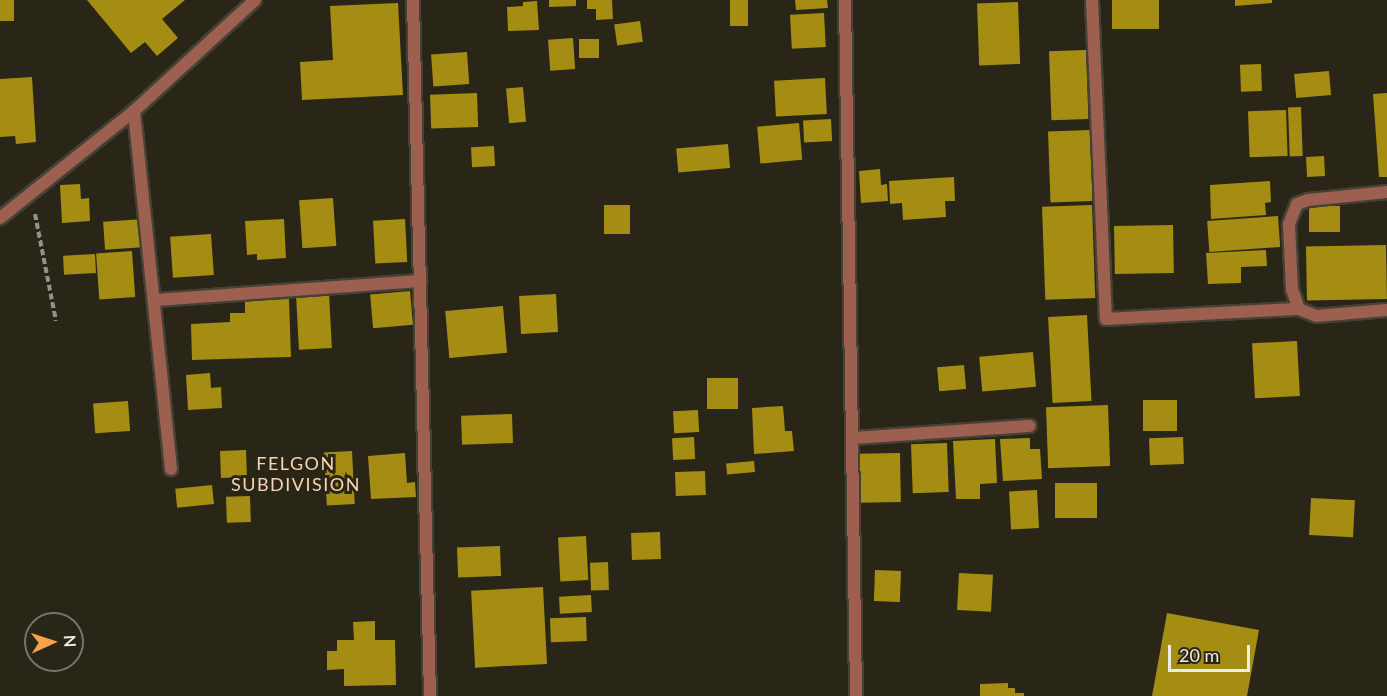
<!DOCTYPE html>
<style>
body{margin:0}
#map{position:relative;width:1387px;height:696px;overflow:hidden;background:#292517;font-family:Lato,sans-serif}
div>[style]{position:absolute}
.building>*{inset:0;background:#a58d13;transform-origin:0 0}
.path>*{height:4px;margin-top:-2px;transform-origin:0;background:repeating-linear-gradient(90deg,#949186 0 6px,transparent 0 9px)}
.roads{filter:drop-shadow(2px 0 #454134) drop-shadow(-2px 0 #454134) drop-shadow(0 2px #454134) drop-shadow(0 -2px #454134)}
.street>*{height:12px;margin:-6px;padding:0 6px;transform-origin:6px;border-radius:6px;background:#9d5f4f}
span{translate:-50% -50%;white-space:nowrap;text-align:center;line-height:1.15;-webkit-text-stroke:6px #292517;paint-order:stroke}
.neighbourhood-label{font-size:18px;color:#f9d4b4;letter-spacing:1.5px}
.north{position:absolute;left:24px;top:612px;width:60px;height:60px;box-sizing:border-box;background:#292517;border:2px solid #787569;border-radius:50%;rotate:87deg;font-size:16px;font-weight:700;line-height:24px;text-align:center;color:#eeece3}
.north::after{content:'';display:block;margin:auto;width:21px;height:27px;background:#f7a149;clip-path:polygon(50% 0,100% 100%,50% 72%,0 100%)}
.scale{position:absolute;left:1168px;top:645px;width:82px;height:27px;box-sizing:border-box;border:3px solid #eeece3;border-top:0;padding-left:8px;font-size:18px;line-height:21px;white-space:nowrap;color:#eeece3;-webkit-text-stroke:4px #292517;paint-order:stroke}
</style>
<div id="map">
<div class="building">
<i style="left:0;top:0;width:14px;height:21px"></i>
<i style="clip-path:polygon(87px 0,185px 0,162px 19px,178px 38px,157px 56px,145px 42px,131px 53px)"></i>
<i style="clip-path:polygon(549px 0,576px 0,576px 6px,549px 7px)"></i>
<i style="clip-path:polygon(587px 0,612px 0,613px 19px,596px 20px,596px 9px,587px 9px)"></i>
<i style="left:730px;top:0;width:18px;height:26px"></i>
<i style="clip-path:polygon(795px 0,827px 0,828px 8px,796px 10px)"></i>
<i style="left:1112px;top:0;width:47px;height:29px"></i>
<i style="clip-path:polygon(1235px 0,1272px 0,1272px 3px,1235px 6px)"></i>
<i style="clip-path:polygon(537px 1px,539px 30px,508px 31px,507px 7px,523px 6px,523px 2px)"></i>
<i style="left:1018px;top:2px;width:62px;height:41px;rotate:88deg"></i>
<i style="clip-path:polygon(398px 3px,403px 95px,302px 100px,300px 62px,333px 60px,330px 6px)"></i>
<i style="left:824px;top:13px;width:34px;height:34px;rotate:87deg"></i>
<i style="left:640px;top:21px;width:21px;height:26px;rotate:82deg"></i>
<i style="left:573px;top:38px;width:31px;height:25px;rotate:86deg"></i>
<i style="left:579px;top:39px;width:20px;height:19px"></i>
<i style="left:1086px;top:50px;width:69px;height:37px;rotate:88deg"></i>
<i style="left:467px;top:52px;width:32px;height:36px;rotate:86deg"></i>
<i style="left:1261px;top:64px;width:27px;height:21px;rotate:88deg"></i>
<i style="left:1329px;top:71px;width:24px;height:35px;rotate:85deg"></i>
<i style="clip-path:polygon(32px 77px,36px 142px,16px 144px,15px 136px,0 137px,0 79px)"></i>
<i style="left:825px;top:78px;width:36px;height:51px;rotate:87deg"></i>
<i style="left:523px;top:87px;width:35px;height:17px;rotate:85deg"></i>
<i style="left:477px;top:93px;width:34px;height:47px;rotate:88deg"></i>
<i style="clip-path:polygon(1387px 93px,1387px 177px,1379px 177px,1373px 94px)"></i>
<i style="left:1301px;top:107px;width:49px;height:13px;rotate:88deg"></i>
<i style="left:1286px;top:110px;width:46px;height:38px;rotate:88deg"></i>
<i style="left:831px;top:119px;width:22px;height:28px;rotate:87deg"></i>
<i style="left:799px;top:123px;width:37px;height:42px;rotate:85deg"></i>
<i style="left:1090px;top:130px;width:71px;height:42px;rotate:88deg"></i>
<i style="left:728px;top:144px;width:24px;height:52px;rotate:85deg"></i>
<i style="left:494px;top:146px;width:20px;height:23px;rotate:87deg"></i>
<i style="left:1324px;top:156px;width:20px;height:18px;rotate:87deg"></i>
<i style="clip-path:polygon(880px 169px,881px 185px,887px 184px,888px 201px,861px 203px,859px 171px)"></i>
<i style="clip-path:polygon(954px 177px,955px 201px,945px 201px,946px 217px,903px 220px,902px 203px,890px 204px,889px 181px)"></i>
<i style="clip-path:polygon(1270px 181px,1271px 202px,1265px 203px,1266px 215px,1211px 219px,1210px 185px)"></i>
<i style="clip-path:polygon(80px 184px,81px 199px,89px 198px,90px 221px,62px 223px,60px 185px)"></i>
<i style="left:333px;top:198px;width:48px;height:34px;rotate:86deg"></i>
<i style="left:604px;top:205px;width:26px;height:29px"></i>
<i style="left:1092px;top:205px;width:93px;height:50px;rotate:88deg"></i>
<i style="left:1340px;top:206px;width:26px;height:31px;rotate:90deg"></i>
<i style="left:1278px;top:216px;width:31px;height:71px;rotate:86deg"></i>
<i style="left:144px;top:219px;width:28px;height:41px;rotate:86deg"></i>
<i style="clip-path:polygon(284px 219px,286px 258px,257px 260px,257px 254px,247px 255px,245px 221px)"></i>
<i style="left:405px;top:219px;width:43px;height:32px;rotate:87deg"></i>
<i style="left:1173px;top:225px;width:48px;height:59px;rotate:89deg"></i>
<i style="left:211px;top:234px;width:41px;height:41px;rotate:86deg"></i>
<i style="left:1386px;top:245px;width:54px;height:80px;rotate:89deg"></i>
<i style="clip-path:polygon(1266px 250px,1267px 266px,1241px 267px,1241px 283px,1208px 284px,1206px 253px)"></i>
<i style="left:132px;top:251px;width:46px;height:36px;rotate:86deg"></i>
<i style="left:95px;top:254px;width:19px;height:32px;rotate:87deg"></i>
<i style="left:410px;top:291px;width:34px;height:40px;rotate:85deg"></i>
<i style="left:329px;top:293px;width:55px;height:33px;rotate:87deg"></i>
<i style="left:556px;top:294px;width:38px;height:37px;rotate:87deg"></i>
<i style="clip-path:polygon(289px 299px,291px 357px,192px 360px,191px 324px,230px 322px,230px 313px,245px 313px,245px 301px)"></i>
<i style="left:503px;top:306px;width:47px;height:58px;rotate:85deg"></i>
<i style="left:1087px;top:315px;width:86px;height:39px;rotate:87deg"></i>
<i style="left:1297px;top:341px;width:55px;height:45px;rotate:87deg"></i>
<i style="left:1033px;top:352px;width:35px;height:54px;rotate:85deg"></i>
<i style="left:964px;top:365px;width:24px;height:27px;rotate:85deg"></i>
<i style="clip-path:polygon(210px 373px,211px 388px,221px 387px,222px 408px,188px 410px,186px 375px)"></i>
<i style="left:738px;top:378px;width:31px;height:31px;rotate:90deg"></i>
<i style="left:1143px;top:400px;width:34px;height:31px"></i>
<i style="left:128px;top:401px;width:30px;height:35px;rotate:86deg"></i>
<i style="left:1108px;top:405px;width:61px;height:62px;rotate:88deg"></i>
<i style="clip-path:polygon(783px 406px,785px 431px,792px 431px,794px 451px,754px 454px,752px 408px)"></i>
<i style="left:698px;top:410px;width:22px;height:25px;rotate:87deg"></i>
<i style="left:512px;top:414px;width:29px;height:51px;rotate:88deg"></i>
<i style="left:694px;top:437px;width:22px;height:22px;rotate:87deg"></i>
<i style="left:1183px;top:437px;width:27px;height:34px;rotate:88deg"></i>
<i style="clip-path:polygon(1030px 438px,1030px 449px,1040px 449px,1042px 479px,1003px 481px,1000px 439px)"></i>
<i style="clip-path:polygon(995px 439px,997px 483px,980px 484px,980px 499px,956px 499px,953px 441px)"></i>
<i style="left:947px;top:443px;width:49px;height:36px;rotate:88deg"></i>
<i style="left:246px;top:450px;width:27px;height:26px;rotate:88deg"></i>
<i style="left:352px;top:451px;width:53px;height:28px;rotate:87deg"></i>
<i style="clip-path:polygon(405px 453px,407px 483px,415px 482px,416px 497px,371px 499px,368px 456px)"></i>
<i style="left:900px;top:453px;width:49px;height:42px;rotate:89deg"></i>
<i style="left:754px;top:461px;width:11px;height:28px;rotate:85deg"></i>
<i style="left:705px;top:471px;width:24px;height:30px;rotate:88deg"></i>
<i style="left:1055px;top:483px;width:42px;height:35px"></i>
<i style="left:212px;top:485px;width:19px;height:37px;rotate:84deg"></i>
<i style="left:1037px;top:490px;width:38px;height:28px;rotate:87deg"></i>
<i style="left:250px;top:496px;width:26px;height:24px;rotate:88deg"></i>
<i style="left:1311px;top:498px;width:44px;height:37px;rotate:3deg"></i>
<i style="left:660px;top:532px;width:27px;height:29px;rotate:88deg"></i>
<i style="left:586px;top:536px;width:44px;height:28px;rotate:87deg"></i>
<i style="left:500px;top:546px;width:30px;height:43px;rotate:88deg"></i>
<i style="left:608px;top:562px;width:28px;height:18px;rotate:88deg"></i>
<i style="left:875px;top:570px;width:26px;height:31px;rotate:2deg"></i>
<i style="left:959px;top:573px;width:34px;height:37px;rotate:3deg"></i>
<i style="left:543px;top:587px;width:77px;height:72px;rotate:87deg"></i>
<i style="left:591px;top:595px;width:17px;height:32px;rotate:87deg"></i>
<i style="clip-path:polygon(1167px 613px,1259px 630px,1247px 696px,1152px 696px)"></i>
<i style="left:586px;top:617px;width:24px;height:36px;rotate:88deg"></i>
<i style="clip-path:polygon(375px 621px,375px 640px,395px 640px,396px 685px,344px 686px,344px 669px,327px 670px,327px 651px,337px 651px,337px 640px,354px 640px,353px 622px)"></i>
<i style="clip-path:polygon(1008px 683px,1008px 688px,1015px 688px,1015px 693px,1024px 693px,1024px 696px,980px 696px,980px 684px)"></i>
</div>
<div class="path">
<i style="left:35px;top:214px;width:109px;rotate:78.9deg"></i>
</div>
<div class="roads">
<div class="street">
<i style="left:413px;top:0;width:696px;rotate:88.6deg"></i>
<i style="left:845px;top:0;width:696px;rotate:89.09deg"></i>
<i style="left:1092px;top:0;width:319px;rotate:87.5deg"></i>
<i style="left:1106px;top:319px;width:193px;rotate:-3deg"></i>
<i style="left:134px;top:111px;width:360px;rotate:84.1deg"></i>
<i style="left:1387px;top:192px;width:79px;rotate:174.2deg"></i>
<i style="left:1308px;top:200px;width:12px;rotate:160deg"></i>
<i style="left:1297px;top:204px;width:22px;rotate:112deg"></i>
<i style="left:1289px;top:224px;width:65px;rotate:87.4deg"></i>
<i style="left:1292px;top:289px;width:21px;rotate:71deg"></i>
<i style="left:1299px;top:309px;width:18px;rotate:22deg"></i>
<i style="left:1316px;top:316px;width:71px;rotate:-4.8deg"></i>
<i style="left:0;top:218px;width:171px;rotate:-38.6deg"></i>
<i style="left:134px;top:111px;width:164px;rotate:-42.5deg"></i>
<i style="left:155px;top:300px;width:266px;rotate:-4.1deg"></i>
<i style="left:852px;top:438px;width:178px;rotate:-3.9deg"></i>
</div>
</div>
<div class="neighbourhood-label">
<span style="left:296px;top:474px">FELGON<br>SUBDIVISION</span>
</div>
<div class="north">N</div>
<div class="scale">20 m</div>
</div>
